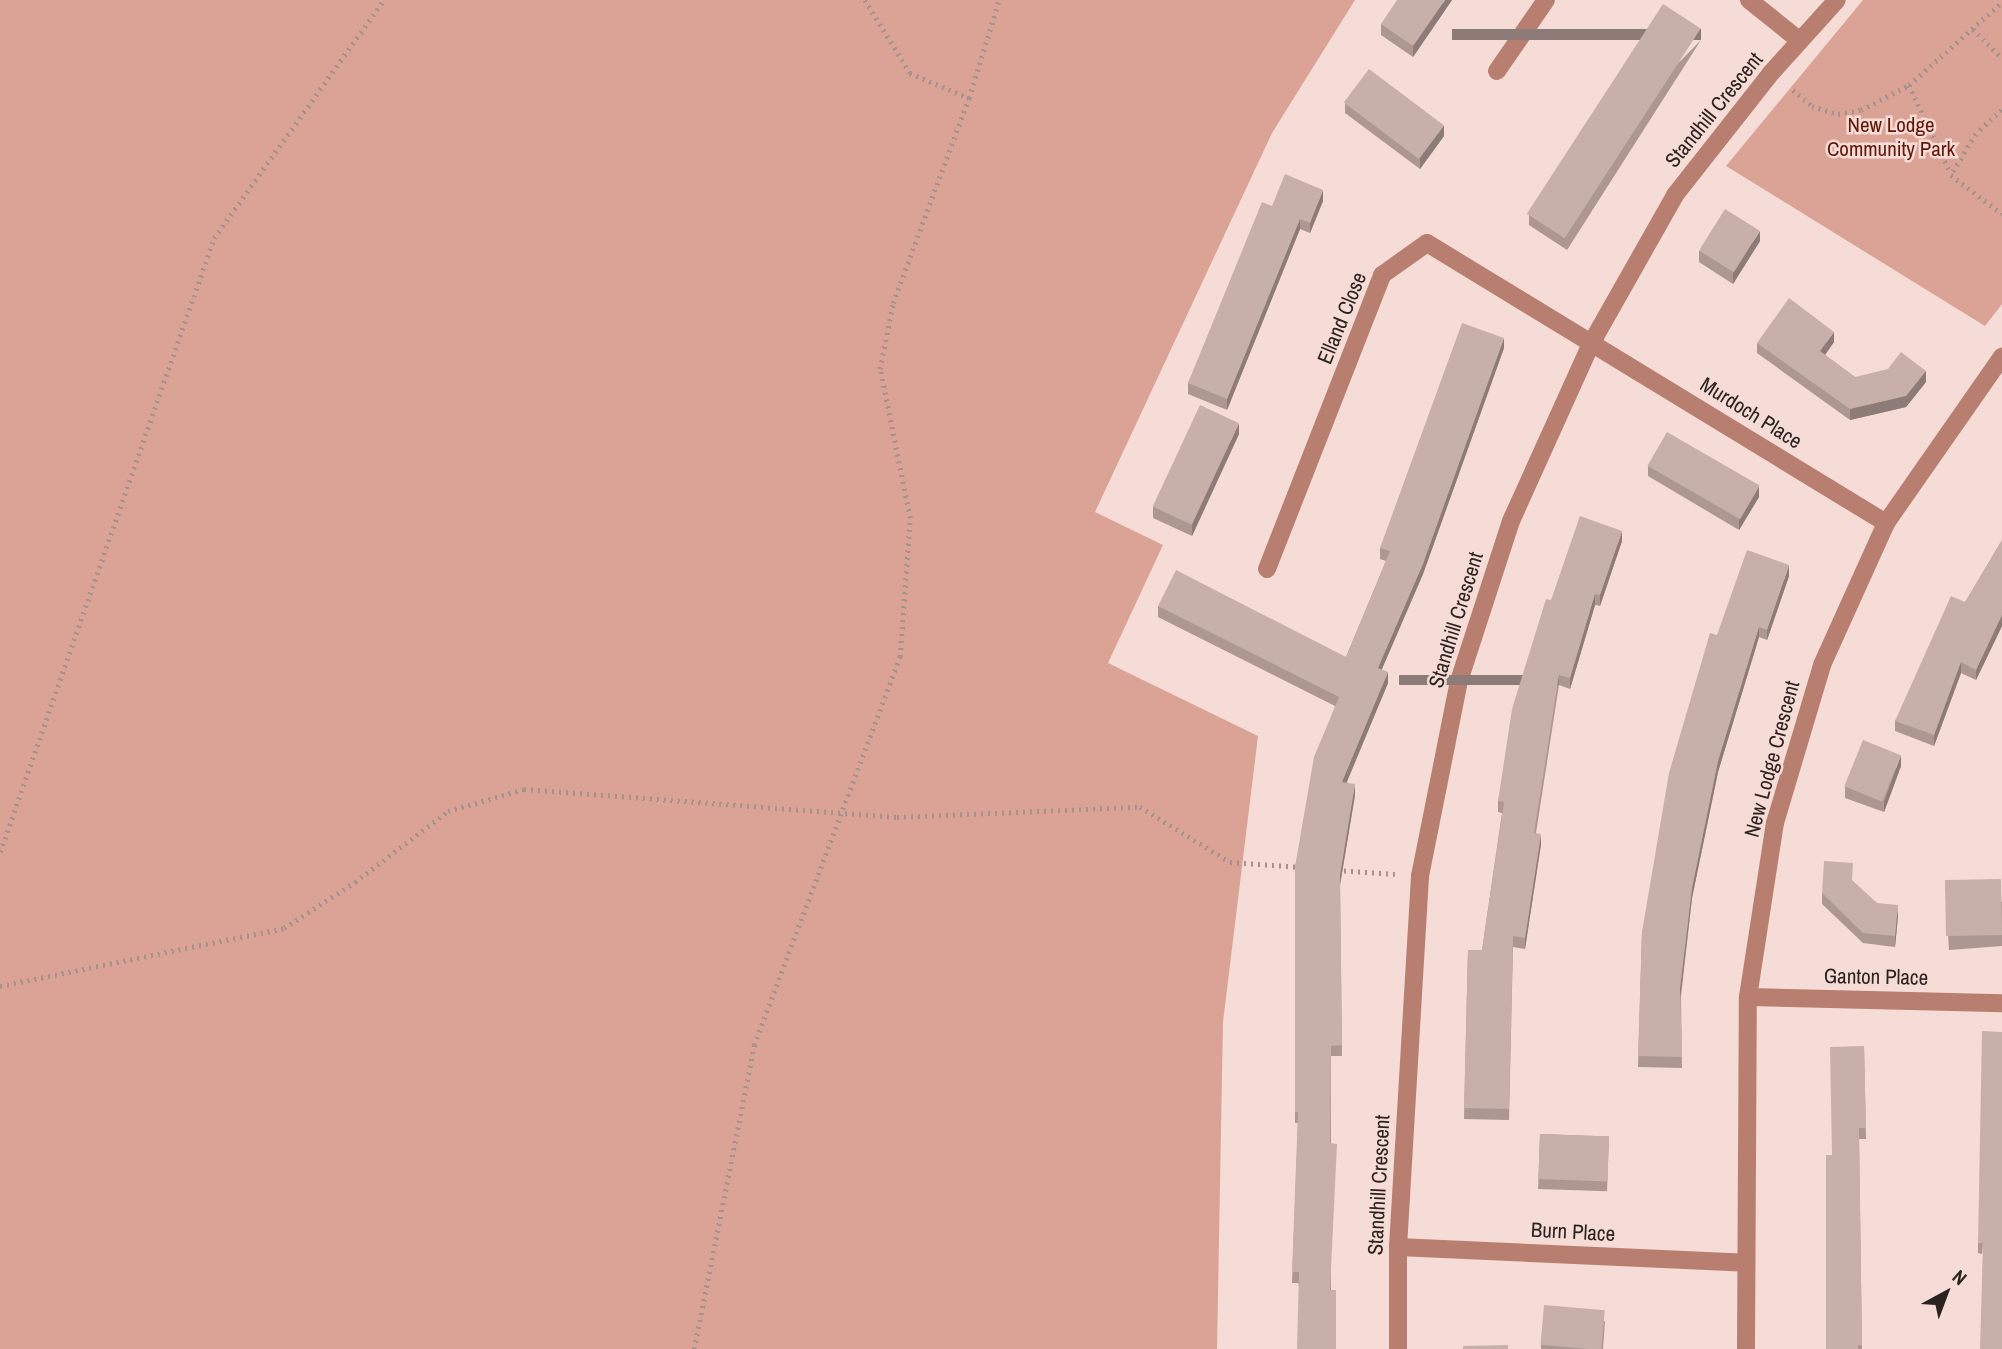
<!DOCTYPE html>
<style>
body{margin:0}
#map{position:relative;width:2002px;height:1349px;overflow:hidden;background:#f6dcd6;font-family:"Archivo Narrow",sans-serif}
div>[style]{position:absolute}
.green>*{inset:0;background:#dba396}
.path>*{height:4.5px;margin-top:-2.25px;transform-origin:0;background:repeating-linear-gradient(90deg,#a5928d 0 2px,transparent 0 7px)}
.street>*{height:18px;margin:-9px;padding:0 9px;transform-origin:9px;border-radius:9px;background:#b87f71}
.wall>*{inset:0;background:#ac9792;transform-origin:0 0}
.shaded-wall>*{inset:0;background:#8c7b77;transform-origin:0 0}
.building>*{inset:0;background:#c8b0aa;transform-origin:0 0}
span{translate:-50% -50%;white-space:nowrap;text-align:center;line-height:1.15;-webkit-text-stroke:5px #f6dcd6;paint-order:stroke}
.street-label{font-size:21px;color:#2c2220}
.park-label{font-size:21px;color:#601707}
.north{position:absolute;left:1911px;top:1258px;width:70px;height:70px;-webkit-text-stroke:5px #f6dcd6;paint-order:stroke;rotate:41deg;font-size:19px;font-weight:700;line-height:28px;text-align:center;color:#2c2220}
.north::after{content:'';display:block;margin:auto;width:24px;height:32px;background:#2c2220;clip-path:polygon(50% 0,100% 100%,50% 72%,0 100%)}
</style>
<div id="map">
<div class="green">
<i style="clip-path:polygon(0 0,1355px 0,1272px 133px,1095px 512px,1163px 545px,1108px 663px,1258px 736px,1223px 1022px,1217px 1349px,0 1349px)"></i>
<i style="clip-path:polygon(1863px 0,2002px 0,2002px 304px,1985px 326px,1726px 166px)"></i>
</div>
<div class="path">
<i style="left:865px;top:0;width:86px;rotate:58.3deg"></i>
<i style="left:910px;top:73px;width:64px;rotate:23deg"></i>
<i style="left:1973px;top:29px;width:41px;rotate:45deg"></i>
<i style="left:1909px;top:85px;width:98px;rotate:64.7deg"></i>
<i style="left:1793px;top:90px;width:25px;rotate:40deg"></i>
<i style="left:1812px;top:106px;width:27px;rotate:17deg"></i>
<i style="left:1838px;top:114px;width:23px;rotate:-10deg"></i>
<i style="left:1861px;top:110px;width:54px;rotate:-27.5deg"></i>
<i style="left:1909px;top:85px;width:125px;rotate:-41.7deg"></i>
<i style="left:2002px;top:110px;width:35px;rotate:137deg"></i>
<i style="left:1976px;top:134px;width:48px;rotate:121.4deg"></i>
<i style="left:1951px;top:175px;width:64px;rotate:37.4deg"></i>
<i style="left:0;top:852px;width:650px;rotate:-70.78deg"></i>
<i style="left:214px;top:238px;width:292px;rotate:-54.5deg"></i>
<i style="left:1337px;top:870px;width:58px;rotate:3.9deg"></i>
<i style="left:0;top:986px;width:290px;rotate:-11.5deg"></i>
<i style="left:284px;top:928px;width:85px;rotate:-32.9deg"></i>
<i style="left:355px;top:882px;width:117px;rotate:-37.4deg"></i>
<i style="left:448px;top:811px;width:79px;rotate:-16.1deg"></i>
<i style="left:524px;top:789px;width:374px;rotate:4.3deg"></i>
<i style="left:897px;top:817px;width:243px;rotate:-2.4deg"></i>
<i style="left:1140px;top:807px;width:105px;rotate:31.4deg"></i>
<i style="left:1230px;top:862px;width:71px;rotate:4deg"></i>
<i style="left:694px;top:1349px;width:310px;rotate:-78.8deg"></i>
<i style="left:754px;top:1045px;width:415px;rotate:-69.4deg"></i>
<i style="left:900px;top:657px;width:139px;rotate:-85.9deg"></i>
<i style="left:910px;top:518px;width:152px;rotate:-101.4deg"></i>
<i style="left:880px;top:369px;width:67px;rotate:-78.9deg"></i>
<i style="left:893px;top:303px;width:219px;rotate:-69.7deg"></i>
<i style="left:969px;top:98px;width:102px;rotate:-73deg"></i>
</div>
<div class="street">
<i style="left:1749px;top:0;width:64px;rotate:38.7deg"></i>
<i style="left:1497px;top:71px;width:86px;rotate:-55.4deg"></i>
<i style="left:1267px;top:569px;width:316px;rotate:-68.6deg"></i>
<i style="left:1382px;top:275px;width:55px;rotate:-35.4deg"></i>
<i style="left:1427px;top:243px;width:538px;rotate:31.38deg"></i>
<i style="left:1748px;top:997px;width:254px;rotate:1.4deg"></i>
<i style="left:1398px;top:1247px;width:348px;rotate:2.6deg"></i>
<i style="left:1398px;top:1349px;width:102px;rotate:-90deg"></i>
<i style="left:1398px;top:1247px;width:372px;rotate:-86.6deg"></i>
<i style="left:1420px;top:876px;width:199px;rotate:-78.7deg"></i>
<i style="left:1459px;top:681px;width:168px;rotate:-72deg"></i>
<i style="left:1511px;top:521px;width:196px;rotate:-65.7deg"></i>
<i style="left:1592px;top:342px;width:169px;rotate:-60.5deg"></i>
<i style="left:1675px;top:195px;width:155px;rotate:-51.8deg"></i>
<i style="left:1771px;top:73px;width:98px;rotate:-47.9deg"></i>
<i style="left:1746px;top:1349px;width:352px;rotate:-89.7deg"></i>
<i style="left:1748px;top:997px;width:176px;rotate:-81.2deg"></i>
<i style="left:1775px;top:823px;width:165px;rotate:-73.4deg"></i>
<i style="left:1822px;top:665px;width:156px;rotate:-65.7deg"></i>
<i style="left:1886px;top:523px;width:203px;rotate:-55.1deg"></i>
</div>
<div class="wall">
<i style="clip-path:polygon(1452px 0,1413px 57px,1381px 35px,1381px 24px)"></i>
<i style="clip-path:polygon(1701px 40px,1567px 250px,1529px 225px,1529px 215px)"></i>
<i style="clip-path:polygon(1345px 103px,1444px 136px,1420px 169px,1345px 113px)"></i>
<i style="clip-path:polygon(1323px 201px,1310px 233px,1300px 229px,1227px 410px,1188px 394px,1188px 383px,1272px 206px)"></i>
<i style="clip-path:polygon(1760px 241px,1733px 284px,1699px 262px,1699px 251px)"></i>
<i style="clip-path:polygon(1834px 342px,1825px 355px,1855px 377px,1926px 382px,1906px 407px,1850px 420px,1757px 353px,1757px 343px)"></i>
<i style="clip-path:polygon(1504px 348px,1423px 574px,1382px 669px,1388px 683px,1347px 782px,1355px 795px,1340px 885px,1342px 1056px,1331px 1056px,1331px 1290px,1336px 1349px,1298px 1283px,1292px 1283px,1298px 1123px,1295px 1123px,1295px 867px,1335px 706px,1158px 617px,1158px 606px,1346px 657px,1386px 561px,1380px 559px,1380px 548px)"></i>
<i style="clip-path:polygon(1239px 434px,1192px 536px,1153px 518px,1153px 507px)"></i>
<i style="clip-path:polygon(1648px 466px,1759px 497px,1739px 530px,1648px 476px)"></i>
<i style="clip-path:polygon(2002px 540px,2002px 626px,1976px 680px,1961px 673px,1934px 746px,1895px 731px,1895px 721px)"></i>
<i style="clip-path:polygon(1622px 541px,1600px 606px,1595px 605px,1570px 689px,1559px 685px,1536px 833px,1541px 844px,1525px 949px,1513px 947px,1509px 1120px,1464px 1119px,1468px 950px,1482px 950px,1502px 813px,1498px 812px,1498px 801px,1551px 600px)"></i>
<i style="clip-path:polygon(1789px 576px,1767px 640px,1759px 637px,1718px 772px,1692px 898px,1681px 997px,1682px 1068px,1638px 1067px,1642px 932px,1717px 635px)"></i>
<i style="clip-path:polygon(1901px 766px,1884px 812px,1845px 798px,1845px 787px)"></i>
<i style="clip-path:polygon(1945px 883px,2002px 902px,2002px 946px,1949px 950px)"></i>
<i style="clip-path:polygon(1822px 893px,1877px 903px,1898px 916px,1895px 947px,1863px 943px,1822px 904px)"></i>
<i style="clip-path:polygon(2002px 1032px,1982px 1254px,1978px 1253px,1978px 1243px)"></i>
<i style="clip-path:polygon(1864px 1046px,1866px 1139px,1859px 1139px,1862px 1349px,1826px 1349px,1832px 1155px)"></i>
<i style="left:1540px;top:1134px;width:69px;height:55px;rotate:2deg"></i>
<i style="clip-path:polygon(1605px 1321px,1603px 1349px,1541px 1349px,1541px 1345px)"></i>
</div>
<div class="shaded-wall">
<i style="clip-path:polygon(1445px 0,1452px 0,1413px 57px,1413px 46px)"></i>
<i style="left:1701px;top:29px;width:11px;height:249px;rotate:90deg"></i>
<i style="clip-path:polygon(1444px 125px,1444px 136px,1420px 169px,1420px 158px)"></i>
<i style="clip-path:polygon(1323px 190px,1323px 201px,1310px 233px,1310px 223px)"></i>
<i style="clip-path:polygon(1300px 219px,1300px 229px,1227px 410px,1227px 399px)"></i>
<i style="clip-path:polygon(1760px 231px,1760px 241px,1733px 284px,1733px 273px)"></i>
<i style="clip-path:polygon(1834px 332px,1834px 342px,1820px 362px,1820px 351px)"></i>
<i style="clip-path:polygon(1504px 338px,1504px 348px,1423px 574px,1378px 678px,1378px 668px)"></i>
<i style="clip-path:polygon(1926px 371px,1926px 382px,1906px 407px,1850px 420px,1850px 409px)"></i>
<i style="clip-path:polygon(1239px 423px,1239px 434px,1192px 536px,1192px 525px)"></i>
<i style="clip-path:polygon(1759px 486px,1759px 497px,1739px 530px,1739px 520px)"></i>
<i style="clip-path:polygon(1622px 531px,1622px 541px,1600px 606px,1600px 595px)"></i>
<i style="clip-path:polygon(1789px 565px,1789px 576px,1767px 640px,1767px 630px)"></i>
<i style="clip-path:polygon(1595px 594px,1595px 605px,1570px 689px,1570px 678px)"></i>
<i style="clip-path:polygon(2002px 615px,2002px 626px,1976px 680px,1976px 670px)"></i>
<i style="clip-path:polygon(1759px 627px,1759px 637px,1718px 772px,1692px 898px,1680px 999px,1680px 988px,1692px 888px,1718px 761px)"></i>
<i style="clip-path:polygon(1961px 662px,1961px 673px,1934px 746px,1934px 735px)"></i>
<i style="clip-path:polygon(1388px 672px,1388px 683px,1342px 793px,1342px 782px)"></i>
<i style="left:1559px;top:675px;width:10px;height:160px;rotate:90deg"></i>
<i style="clip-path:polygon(1901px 755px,1901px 766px,1884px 812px,1884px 802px)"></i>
<i style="clip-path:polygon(1355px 784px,1355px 795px,1340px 885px,1340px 875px)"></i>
<i style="clip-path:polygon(1541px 834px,1541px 844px,1525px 949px,1525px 938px)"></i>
<i style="clip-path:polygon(1898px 905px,1898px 916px,1895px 947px,1895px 936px)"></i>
</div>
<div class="building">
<i style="clip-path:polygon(1397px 0,1445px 0,1413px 46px,1381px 24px)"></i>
<i style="left:1663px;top:4px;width:45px;height:250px;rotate:33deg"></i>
<i style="left:1369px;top:69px;width:94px;height:42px;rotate:37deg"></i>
<i style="clip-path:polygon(1285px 174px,1323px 190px,1310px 223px,1300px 219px,1227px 399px,1188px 383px,1262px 202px,1272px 206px)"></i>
<i style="left:1725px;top:209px;width:41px;height:49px;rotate:32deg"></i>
<i style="clip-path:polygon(1789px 298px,1834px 332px,1820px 351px,1855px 377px,1888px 369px,1901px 352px,1926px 371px,1906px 396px,1850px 409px,1757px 343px)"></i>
<i style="clip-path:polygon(1462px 323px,1504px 338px,1423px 564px,1378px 668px,1388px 672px,1342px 782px,1355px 784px,1340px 875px,1342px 1045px,1331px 1046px,1330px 1143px,1337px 1144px,1330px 1290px,1336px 1290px,1336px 1349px,1297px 1349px,1299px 1272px,1292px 1272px,1298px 1112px,1295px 1112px,1295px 867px,1314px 757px,1339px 697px,1158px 606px,1176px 570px,1346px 657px,1390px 551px,1380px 548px)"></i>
<i style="left:1200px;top:405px;width:43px;height:112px;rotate:25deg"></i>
<i style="left:1667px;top:432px;width:107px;height:39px;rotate:30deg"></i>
<i style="clip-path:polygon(1580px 516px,1622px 531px,1600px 595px,1595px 594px,1570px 678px,1559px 675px,1534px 833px,1541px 834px,1525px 938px,1513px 936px,1509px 1109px,1464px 1108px,1468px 950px,1482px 950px,1504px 802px,1498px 801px,1512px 709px,1546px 599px,1551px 600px)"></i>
<i style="clip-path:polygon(2002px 540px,2002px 615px,1976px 670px,1961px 662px,1934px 735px,1895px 721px,1951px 596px,1965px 602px)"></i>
<i style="clip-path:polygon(1747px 550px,1789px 565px,1767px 630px,1759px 627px,1718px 761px,1692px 888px,1680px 988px,1682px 1057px,1638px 1056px,1642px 932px,1669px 773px,1710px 633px,1717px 635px)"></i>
<i style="left:1863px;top:740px;width:41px;height:50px;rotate:22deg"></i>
<i style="clip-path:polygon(1824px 861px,1853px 863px,1852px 880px,1877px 903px,1898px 905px,1895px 936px,1863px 933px,1822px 893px)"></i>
<i style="left:2001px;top:879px;width:56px;height:56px;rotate:89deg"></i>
<i style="clip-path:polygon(1982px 1031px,2002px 1032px,2002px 1349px,1980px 1349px,1983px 1243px,1978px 1243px)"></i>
<i style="clip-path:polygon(1864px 1046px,1866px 1128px,1859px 1128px,1862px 1345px,1858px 1345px,1858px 1349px,1826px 1349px,1826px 1155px,1832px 1155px,1830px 1047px)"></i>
<i style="left:1540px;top:1134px;width:69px;height:45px;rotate:2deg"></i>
<i style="left:1544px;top:1305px;width:61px;height:40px;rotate:5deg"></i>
<i style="clip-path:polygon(1508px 1345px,1508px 1349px,1463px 1349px,1463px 1346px)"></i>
</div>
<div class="street-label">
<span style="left:1714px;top:110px;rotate:-51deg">Standhill Crescent</span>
<span style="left:1342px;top:318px;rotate:-68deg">Elland Close</span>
<span style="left:1751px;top:413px;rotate:32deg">Murdoch Place</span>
<span style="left:1456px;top:620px;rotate:-73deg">Standhill Crescent</span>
<span style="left:1772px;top:759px;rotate:-75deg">New Lodge Crescent</span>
<span style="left:1876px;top:977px;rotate:1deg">Ganton Place</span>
<span style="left:1379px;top:1185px;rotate:-87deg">Standhill Crescent</span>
<span style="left:1573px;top:1232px;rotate:3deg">Burn Place</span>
</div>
<div class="park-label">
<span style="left:1891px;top:137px">New Lodge<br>Community Park</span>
</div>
<div class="north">N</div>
</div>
